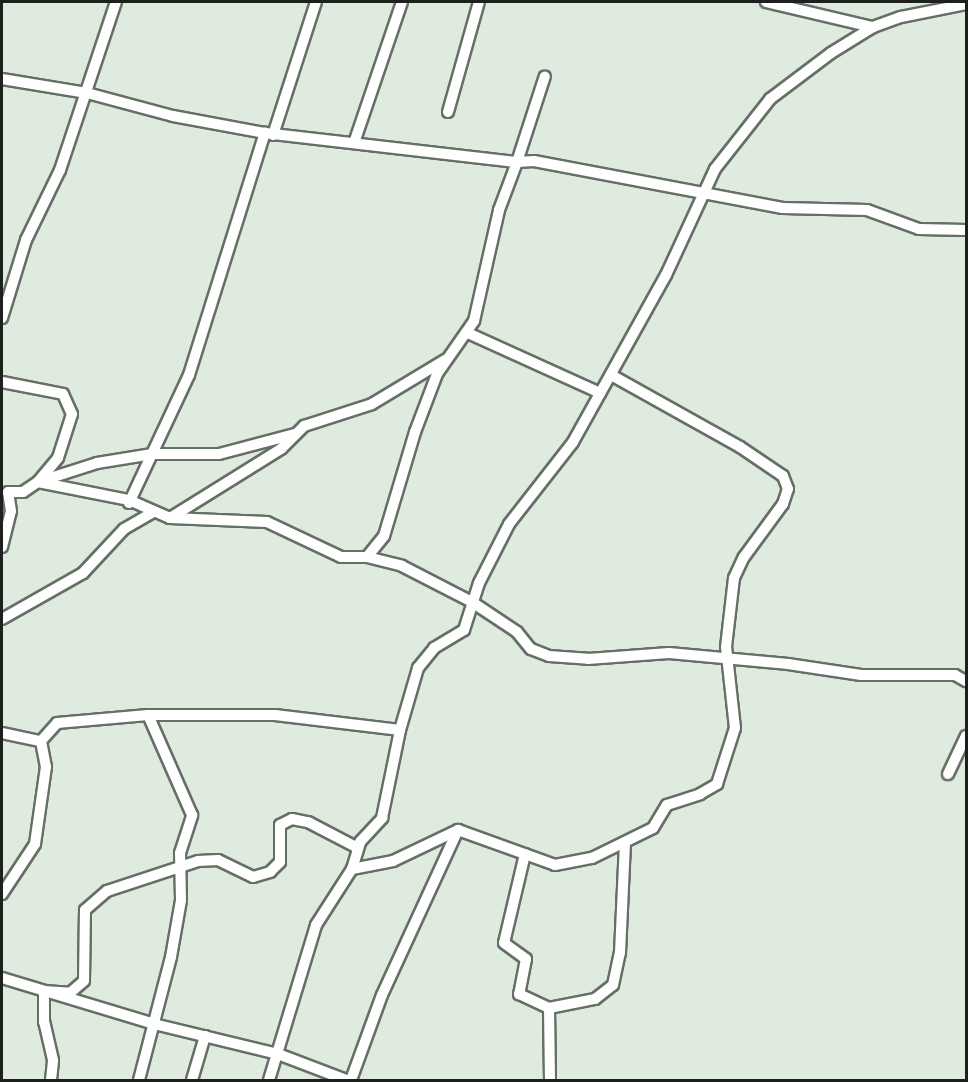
<!DOCTYPE html>
<style>
body{margin:0}
#map{position:relative;width:968px;height:1082px;overflow:hidden;background:#e0ebe0;font-family:"Libre Baskerville",serif}
div>[style]{position:absolute}
.roads{filter:drop-shadow(2px 0 #666f66) drop-shadow(-2px 0 #666f66) drop-shadow(0 2px #666f66) drop-shadow(0 -2px #666f66)}
.street>*{height:10px;margin:-5px;padding:0 5px;transform-origin:5px;border-radius:5px;background:#fff}
span{translate:-50% -50%;white-space:nowrap;text-align:center;line-height:1.15;-webkit-text-stroke:4.5px #e0ebe0;paint-order:stroke}
.frame{position:absolute;inset:0;border:3px solid #1d211d;pointer-events:none}
</style>
<div id="map">
<div class="roads">
<div class="street">
<i style="left:766px;top:2px;width:110px;rotate:13.2deg"></i>
<i style="left:2px;top:79px;width:86px;rotate:9.4deg"></i>
<i style="left:87px;top:93px;width:89px;rotate:15deg"></i>
<i style="left:173px;top:116px;width:94px;rotate:10.5deg"></i>
<i style="left:265px;top:133px;width:254px;rotate:6.6deg"></i>
<i style="left:517px;top:162px;width:90px;rotate:-72deg"></i>
<i style="left:448px;top:112px;width:114px;rotate:-74.3deg"></i>
<i style="left:273px;top:135px;width:140px;rotate:-72.1deg"></i>
<i style="left:354px;top:143px;width:149px;rotate:-71.2deg"></i>
<i style="left:2px;top:318px;width:82px;rotate:-72.9deg"></i>
<i style="left:26px;top:240px;width:78px;rotate:-64.1deg"></i>
<i style="left:60px;top:170px;width:177px;rotate:-71.6deg"></i>
<i style="left:468px;top:333px;width:145px;rotate:24.4deg"></i>
<i style="left:2px;top:382px;width:62px;rotate:11.1deg"></i>
<i style="left:63px;top:394px;width:22px;rotate:66deg"></i>
<i style="left:72px;top:414px;width:46px;rotate:107.7deg"></i>
<i style="left:58px;top:458px;width:31px;rotate:130deg"></i>
<i style="left:41px;top:481px;width:59px;rotate:-17.8deg"></i>
<i style="left:97px;top:463px;width:56px;rotate:-9.3deg"></i>
<i style="left:152px;top:454px;width:67px"></i>
<i style="left:219px;top:454px;width:79px;rotate:-14.7deg"></i>
<i style="left:129px;top:503px;width:141px;rotate:-64.9deg"></i>
<i style="left:189px;top:375px;width:254px;rotate:-72.6deg"></i>
<i style="left:170px;top:518px;width:131px;rotate:-31.9deg"></i>
<i style="left:281px;top:449px;width:33px;rotate:-45deg"></i>
<i style="left:304px;top:426px;width:71px;rotate:-17.9deg"></i>
<i style="left:372px;top:404px;width:85px;rotate:-31.1deg"></i>
<i style="left:2px;top:547px;width:37px;rotate:-76deg"></i>
<i style="left:11px;top:511px;width:19px;rotate:-99deg"></i>
<i style="left:8px;top:492px;width:15px"></i>
<i style="left:23px;top:492px;width:18px;rotate:-34deg"></i>
<i style="left:38px;top:482px;width:93px;rotate:11.2deg"></i>
<i style="left:129px;top:500px;width:45px;rotate:23.7deg"></i>
<i style="left:170px;top:518px;width:97px;rotate:2.4deg"></i>
<i style="left:267px;top:522px;width:82px;rotate:25.3deg"></i>
<i style="left:341px;top:557px;width:26px"></i>
<i style="left:367px;top:557px;width:36px;rotate:14deg"></i>
<i style="left:402px;top:566px;width:79px;rotate:27.2deg"></i>
<i style="left:472px;top:602px;width:54px;rotate:33.7deg"></i>
<i style="left:517px;top:632px;width:22px;rotate:51deg"></i>
<i style="left:531px;top:649px;width:19px;rotate:21deg"></i>
<i style="left:549px;top:656px;width:39px;rotate:4deg"></i>
<i style="left:588px;top:659px;width:81px;rotate:-4.2deg"></i>
<i style="left:669px;top:653px;width:120px;rotate:5.3deg"></i>
<i style="left:788px;top:664px;width:74px;rotate:8.6deg"></i>
<i style="left:861px;top:675px;width:94px"></i>
<i style="left:955px;top:675px;width:13px;rotate:29deg"></i>
<i style="left:367px;top:557px;width:27px;rotate:-51deg"></i>
<i style="left:384px;top:536px;width:109px;rotate:-73.4deg"></i>
<i style="left:415px;top:432px;width:62px;rotate:-69.2deg"></i>
<i style="left:437px;top:374px;width:65px;rotate:-55.1deg"></i>
<i style="left:474px;top:321px;width:114px;rotate:-77.3deg"></i>
<i style="left:499px;top:210px;width:51px;rotate:-69.4deg"></i>
<i style="left:517px;top:162px;width:17px;rotate:-3deg"></i>
<i style="left:534px;top:161px;width:253px;rotate:10.7deg"></i>
<i style="left:783px;top:208px;width:84px;rotate:1.4deg"></i>
<i style="left:867px;top:210px;width:55px;rotate:20.1deg"></i>
<i style="left:919px;top:229px;width:47px;rotate:1.2deg"></i>
<i style="left:2px;top:619px;width:93px;rotate:-29.6deg"></i>
<i style="left:83px;top:573px;width:60px;rotate:-47deg"></i>
<i style="left:124px;top:529px;width:34px;rotate:-30deg"></i>
<i style="left:2px;top:733px;width:40px;rotate:12deg"></i>
<i style="left:948px;top:774px;width:42px;rotate:-64.7deg"></i>
<i style="left:525px;top:854px;width:91px;rotate:103.3deg"></i>
<i style="left:504px;top:943px;width:27px;rotate:36deg"></i>
<i style="left:526px;top:959px;width:36px;rotate:101deg"></i>
<i style="left:519px;top:994px;width:33px;rotate:25deg"></i>
<i style="left:549px;top:1008px;width:72px;rotate:89.2deg"></i>
<i style="left:352px;top:869px;width:42px;rotate:-11deg"></i>
<i style="left:393px;top:861px;width:72px;rotate:-25.5deg"></i>
<i style="left:458px;top:830px;width:103px;rotate:19.8deg"></i>
<i style="left:555px;top:865px;width:38px;rotate:-11deg"></i>
<i style="left:592px;top:858px;width:68px;rotate:-26.2deg"></i>
<i style="left:653px;top:828px;width:27px;rotate:-59deg"></i>
<i style="left:667px;top:805px;width:35px;rotate:-18deg"></i>
<i style="left:700px;top:794px;width:20px;rotate:-30deg"></i>
<i style="left:717px;top:784px;width:59px;rotate:-72.2deg"></i>
<i style="left:735px;top:728px;width:81px;rotate:-96.3deg"></i>
<i style="left:726px;top:647px;width:69px;rotate:-83.4deg"></i>
<i style="left:734px;top:578px;width:23px;rotate:-65deg"></i>
<i style="left:744px;top:557px;width:66px;rotate:-53.7deg"></i>
<i style="left:783px;top:504px;width:16px;rotate:-72deg"></i>
<i style="left:788px;top:489px;width:14px;rotate:-111deg"></i>
<i style="left:783px;top:476px;width:52px;rotate:-146deg"></i>
<i style="left:740px;top:447px;width:148px;rotate:-150.8deg"></i>
<i style="left:2px;top:894px;width:60px;rotate:-56.6deg"></i>
<i style="left:35px;top:844px;width:78px;rotate:-81.9deg"></i>
<i style="left:46px;top:767px;width:26px;rotate:-101deg"></i>
<i style="left:41px;top:741px;width:24px;rotate:-48deg"></i>
<i style="left:57px;top:723px;width:91px;rotate:-5deg"></i>
<i style="left:148px;top:715px;width:127px"></i>
<i style="left:275px;top:715px;width:126px;rotate:6.8deg"></i>
<i style="left:2px;top:978px;width:159px;rotate:16.8deg"></i>
<i style="left:154px;top:1024px;width:128px;rotate:13.6deg"></i>
<i style="left:278px;top:1054px;width:73px;rotate:20.9deg"></i>
<i style="left:549px;top:1008px;width:47px;rotate:-11.1deg"></i>
<i style="left:595px;top:999px;width:23px;rotate:-38deg"></i>
<i style="left:613px;top:985px;width:33px;rotate:-78deg"></i>
<i style="left:620px;top:953px;width:110px;rotate:-87.4deg"></i>
<i style="left:51px;top:1080px;width:20px;rotate:-84deg"></i>
<i style="left:53px;top:1060px;width:39px;rotate:-103deg"></i>
<i style="left:44px;top:1022px;width:31px;rotate:-90deg"></i>
<i style="left:44px;top:991px;width:26px;rotate:4deg"></i>
<i style="left:70px;top:993px;width:18px;rotate:-41deg"></i>
<i style="left:84px;top:981px;width:71px;rotate:-89.2deg"></i>
<i style="left:85px;top:910px;width:29px;rotate:-41deg"></i>
<i style="left:107px;top:891px;width:96px;rotate:-18.2deg"></i>
<i style="left:198px;top:861px;width:20px;rotate:-3deg"></i>
<i style="left:218px;top:860px;width:39px;rotate:26deg"></i>
<i style="left:253px;top:877px;width:18px;rotate:-16deg"></i>
<i style="left:270px;top:872px;width:14px;rotate:-45deg"></i>
<i style="left:280px;top:862px;width:37px;rotate:-90deg"></i>
<i style="left:280px;top:825px;width:13px;rotate:-27deg"></i>
<i style="left:292px;top:819px;width:16px;rotate:11deg"></i>
<i style="left:308px;top:822px;width:56px;rotate:27.5deg"></i>
<i style="left:139px;top:1080px;width:127px;rotate:-75.4deg"></i>
<i style="left:171px;top:957px;width:58px;rotate:-80deg"></i>
<i style="left:181px;top:900px;width:47px;rotate:-91.2deg"></i>
<i style="left:180px;top:853px;width:40px;rotate:-72deg"></i>
<i style="left:192px;top:815px;width:109px;rotate:-113.7deg"></i>
<i style="left:192px;top:1080px;width:46px;rotate:-73.5deg"></i>
<i style="left:269px;top:1080px;width:162px;rotate:-73.1deg"></i>
<i style="left:316px;top:925px;width:67px;rotate:-57.3deg"></i>
<i style="left:352px;top:869px;width:28px;rotate:-73deg"></i>
<i style="left:360px;top:842px;width:33px;rotate:-47deg"></i>
<i style="left:382px;top:818px;width:90px;rotate:-78.4deg"></i>
<i style="left:400px;top:730px;width:65px;rotate:-73.8deg"></i>
<i style="left:418px;top:668px;width:26px;rotate:-51deg"></i>
<i style="left:434px;top:648px;width:35px;rotate:-31deg"></i>
<i style="left:464px;top:630px;width:49px;rotate:-72.3deg"></i>
<i style="left:479px;top:583px;width:66px;rotate:-63deg"></i>
<i style="left:509px;top:524px;width:104px;rotate:-52deg"></i>
<i style="left:573px;top:442px;width:191px;rotate:-60.9deg"></i>
<i style="left:666px;top:275px;width:117px;rotate:-65.2deg"></i>
<i style="left:715px;top:169px;width:89px;rotate:-51.8deg"></i>
<i style="left:770px;top:99px;width:76px;rotate:-37deg"></i>
<i style="left:831px;top:53px;width:49px;rotate:-31.8deg"></i>
<i style="left:873px;top:27px;width:30px;rotate:-20deg"></i>
<i style="left:901px;top:17px;width:66px;rotate:-11.3deg"></i>
<i style="left:351px;top:1080px;width:90px;rotate:-70deg"></i>
<i style="left:382px;top:995px;width:182px;rotate:-65.3deg"></i>
</div>
</div>
<div class="frame"></div>
</div>
